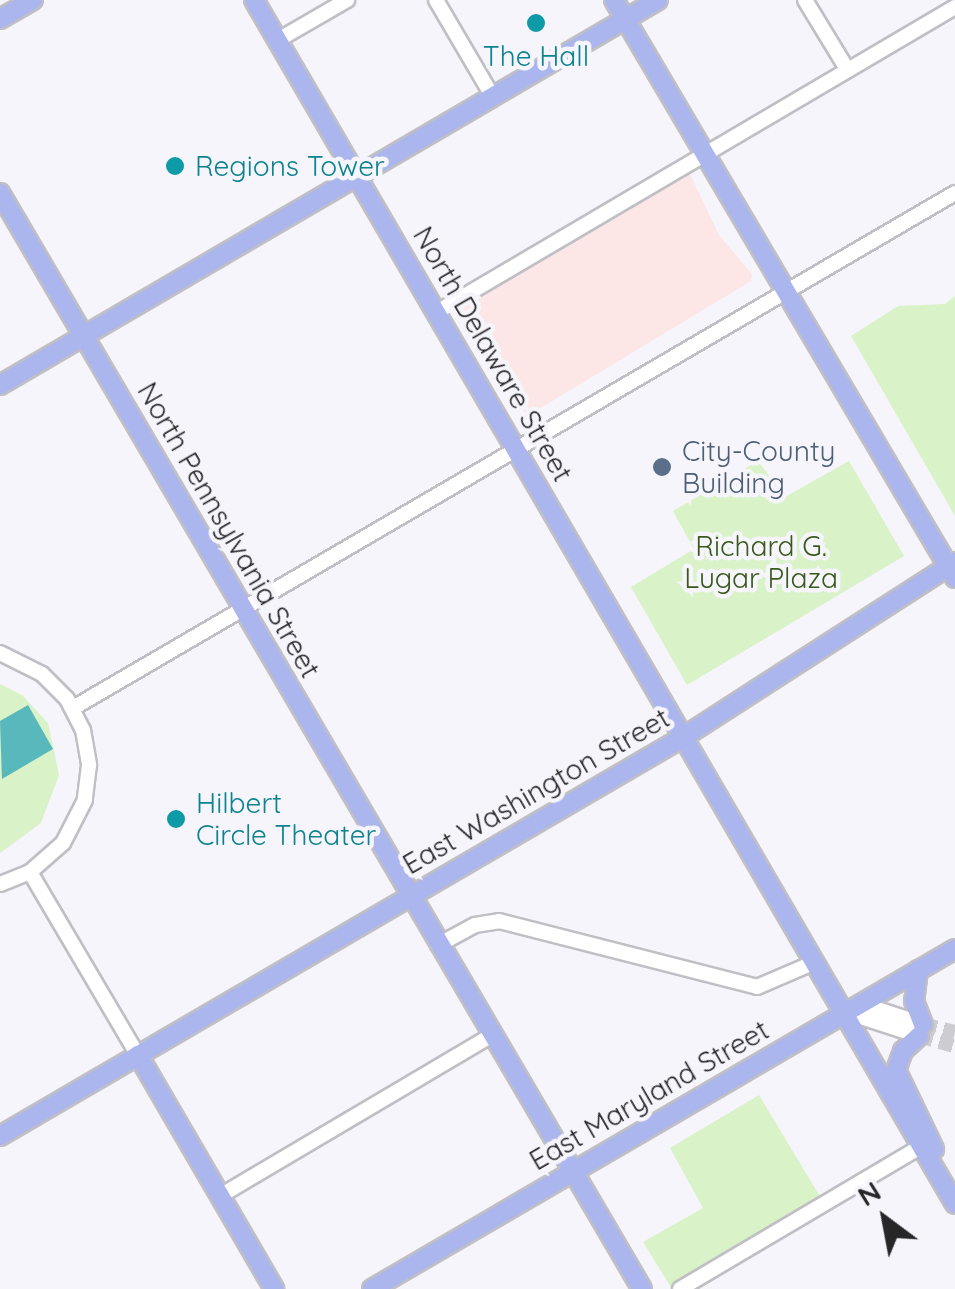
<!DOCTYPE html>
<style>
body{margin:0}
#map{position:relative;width:955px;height:1289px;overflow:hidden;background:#f5f5fb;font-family:Quicksand,sans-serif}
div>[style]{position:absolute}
.commercial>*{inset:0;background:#fce6e6}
.green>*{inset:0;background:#d9f2c8}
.water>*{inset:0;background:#58b8bb}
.minor-tunnel>*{height:14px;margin-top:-7px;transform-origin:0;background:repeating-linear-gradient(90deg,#ccccd1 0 14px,transparent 0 21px)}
.roads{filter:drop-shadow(2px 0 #bfbfc5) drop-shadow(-2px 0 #bfbfc5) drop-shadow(0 2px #bfbfc5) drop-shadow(0 -2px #bfbfc5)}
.minor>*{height:14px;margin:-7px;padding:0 7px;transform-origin:7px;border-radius:7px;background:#fff}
.major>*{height:18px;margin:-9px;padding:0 9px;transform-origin:9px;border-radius:9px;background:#abb5ee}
.dots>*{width:28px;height:28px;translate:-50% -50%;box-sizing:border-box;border:5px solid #f5f5fb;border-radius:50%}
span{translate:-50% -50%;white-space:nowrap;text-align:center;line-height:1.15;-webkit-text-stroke:9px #f5f5fb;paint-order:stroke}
.culture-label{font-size:28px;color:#0d838f}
.left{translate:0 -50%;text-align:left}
.street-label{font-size:28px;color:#272729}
.service-label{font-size:28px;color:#4e5e75}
.park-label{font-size:28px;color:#39581a}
.north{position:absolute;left:835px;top:1169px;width:100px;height:100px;-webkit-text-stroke:8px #f5f5fb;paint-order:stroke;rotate:328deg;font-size:28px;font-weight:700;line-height:40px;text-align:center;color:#272729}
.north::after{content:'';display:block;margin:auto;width:35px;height:45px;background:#272729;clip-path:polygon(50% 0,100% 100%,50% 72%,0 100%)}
</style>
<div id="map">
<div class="commercial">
<i style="clip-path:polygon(689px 172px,719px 235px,752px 274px,751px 281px,529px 415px,518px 407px,459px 306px)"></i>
</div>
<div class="green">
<i style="clip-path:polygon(955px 296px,955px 516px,851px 336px,898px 306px,945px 304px)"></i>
<i style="clip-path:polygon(758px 461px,785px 497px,849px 461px,904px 556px,687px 685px,631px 587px,694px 549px,673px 511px)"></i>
<i style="clip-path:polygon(0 684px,22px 695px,48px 723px,59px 775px,41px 823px,0 853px)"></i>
<i style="clip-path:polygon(759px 1095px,821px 1198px,799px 1211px,806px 1224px,699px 1289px,672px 1289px,643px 1242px,703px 1208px,670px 1148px)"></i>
</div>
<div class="water">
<i style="clip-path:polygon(28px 705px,53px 749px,2px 779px,0 721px)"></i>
</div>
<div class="minor-tunnel">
<i style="left:923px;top:1024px;width:33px;rotate:14deg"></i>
<i style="left:919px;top:1036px;width:37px;rotate:16deg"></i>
</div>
<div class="roads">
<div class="minor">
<i style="left:436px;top:0;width:113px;rotate:59.6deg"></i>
<i style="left:805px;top:0;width:81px;rotate:58.7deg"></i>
<i style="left:278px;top:40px;width:80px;rotate:-30.1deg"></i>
<i style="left:437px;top:312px;width:601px;rotate:-30.49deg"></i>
<i style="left:0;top:653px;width:47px;rotate:26.6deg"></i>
<i style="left:42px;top:674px;width:35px;rotate:45deg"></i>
<i style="left:67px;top:699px;width:35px;rotate:63deg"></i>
<i style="left:83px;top:730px;width:36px;rotate:80deg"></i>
<i style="left:89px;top:765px;width:35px;rotate:97deg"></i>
<i style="left:85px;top:800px;width:48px;rotate:117.1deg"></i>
<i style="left:63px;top:843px;width:44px;rotate:138.7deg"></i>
<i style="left:30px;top:872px;width:32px;rotate:158deg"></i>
<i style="left:73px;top:708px;width:1021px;rotate:-30.28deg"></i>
<i style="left:30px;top:872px;width:212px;rotate:59.5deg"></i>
<i style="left:438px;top:945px;width:42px;rotate:-28.4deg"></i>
<i style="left:475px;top:925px;width:24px;rotate:-9deg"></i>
<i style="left:499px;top:921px;width:266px;rotate:14.3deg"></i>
<i style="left:757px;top:987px;width:63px;rotate:-23.3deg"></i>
<i style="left:851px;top:1011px;width:29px;rotate:-2deg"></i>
<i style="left:880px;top:1010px;width:45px;rotate:18deg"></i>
<i style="left:855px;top:1015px;width:67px;rotate:18.2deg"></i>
<i style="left:220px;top:1196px;width:316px;rotate:-30.6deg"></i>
<i style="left:680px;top:1289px;width:281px;rotate:-30.6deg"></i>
</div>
<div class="major">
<i style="left:254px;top:0;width:1393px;rotate:59.79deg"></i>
<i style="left:614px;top:0;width:671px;rotate:59.46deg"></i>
<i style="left:0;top:19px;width:38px;rotate:-30deg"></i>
<i style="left:0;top:193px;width:1270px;rotate:59.64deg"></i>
<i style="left:0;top:385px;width:762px;rotate:-30.33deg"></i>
<i style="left:918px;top:970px;width:31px;rotate:97deg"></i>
<i style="left:914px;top:1001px;width:25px;rotate:69deg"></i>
<i style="left:919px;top:1036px;width:22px;rotate:137deg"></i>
<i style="left:903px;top:1051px;width:20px;rotate:110deg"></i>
<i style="left:896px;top:1070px;width:88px;rotate:64.3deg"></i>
<i style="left:138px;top:1055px;width:271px;rotate:59.8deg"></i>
<i style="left:0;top:1136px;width:790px;rotate:-30.27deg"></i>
<i style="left:682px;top:738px;width:325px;rotate:-32.8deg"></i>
<i style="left:372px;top:1289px;width:675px;rotate:-30.25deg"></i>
</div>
</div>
<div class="dots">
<i style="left:536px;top:23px;background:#0f9aa8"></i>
<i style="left:175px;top:166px;background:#0f9aa8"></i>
<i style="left:662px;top:467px;background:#5c6f8a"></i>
<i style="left:176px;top:819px;background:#0f9aa8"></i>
</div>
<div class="culture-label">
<span style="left:536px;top:56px">The Hall</span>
<span class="left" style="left:195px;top:166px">Regions Tower</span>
<span class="left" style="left:196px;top:819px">Hilbert<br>Circle Theater</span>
</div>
<div class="street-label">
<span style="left:493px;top:354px;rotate:60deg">North Delaware Street</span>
<span style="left:229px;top:530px;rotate:60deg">North Pennsylvania Street</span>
<span style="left:536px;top:791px;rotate:-30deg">East Washington Street</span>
<span style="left:649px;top:1095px;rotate:-30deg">East Maryland Street</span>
</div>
<div class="service-label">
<span class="left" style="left:682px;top:467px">City-County<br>Building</span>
</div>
<div class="park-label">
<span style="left:761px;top:562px">Richard G.<br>Lugar Plaza</span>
</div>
<div class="north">N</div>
</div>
